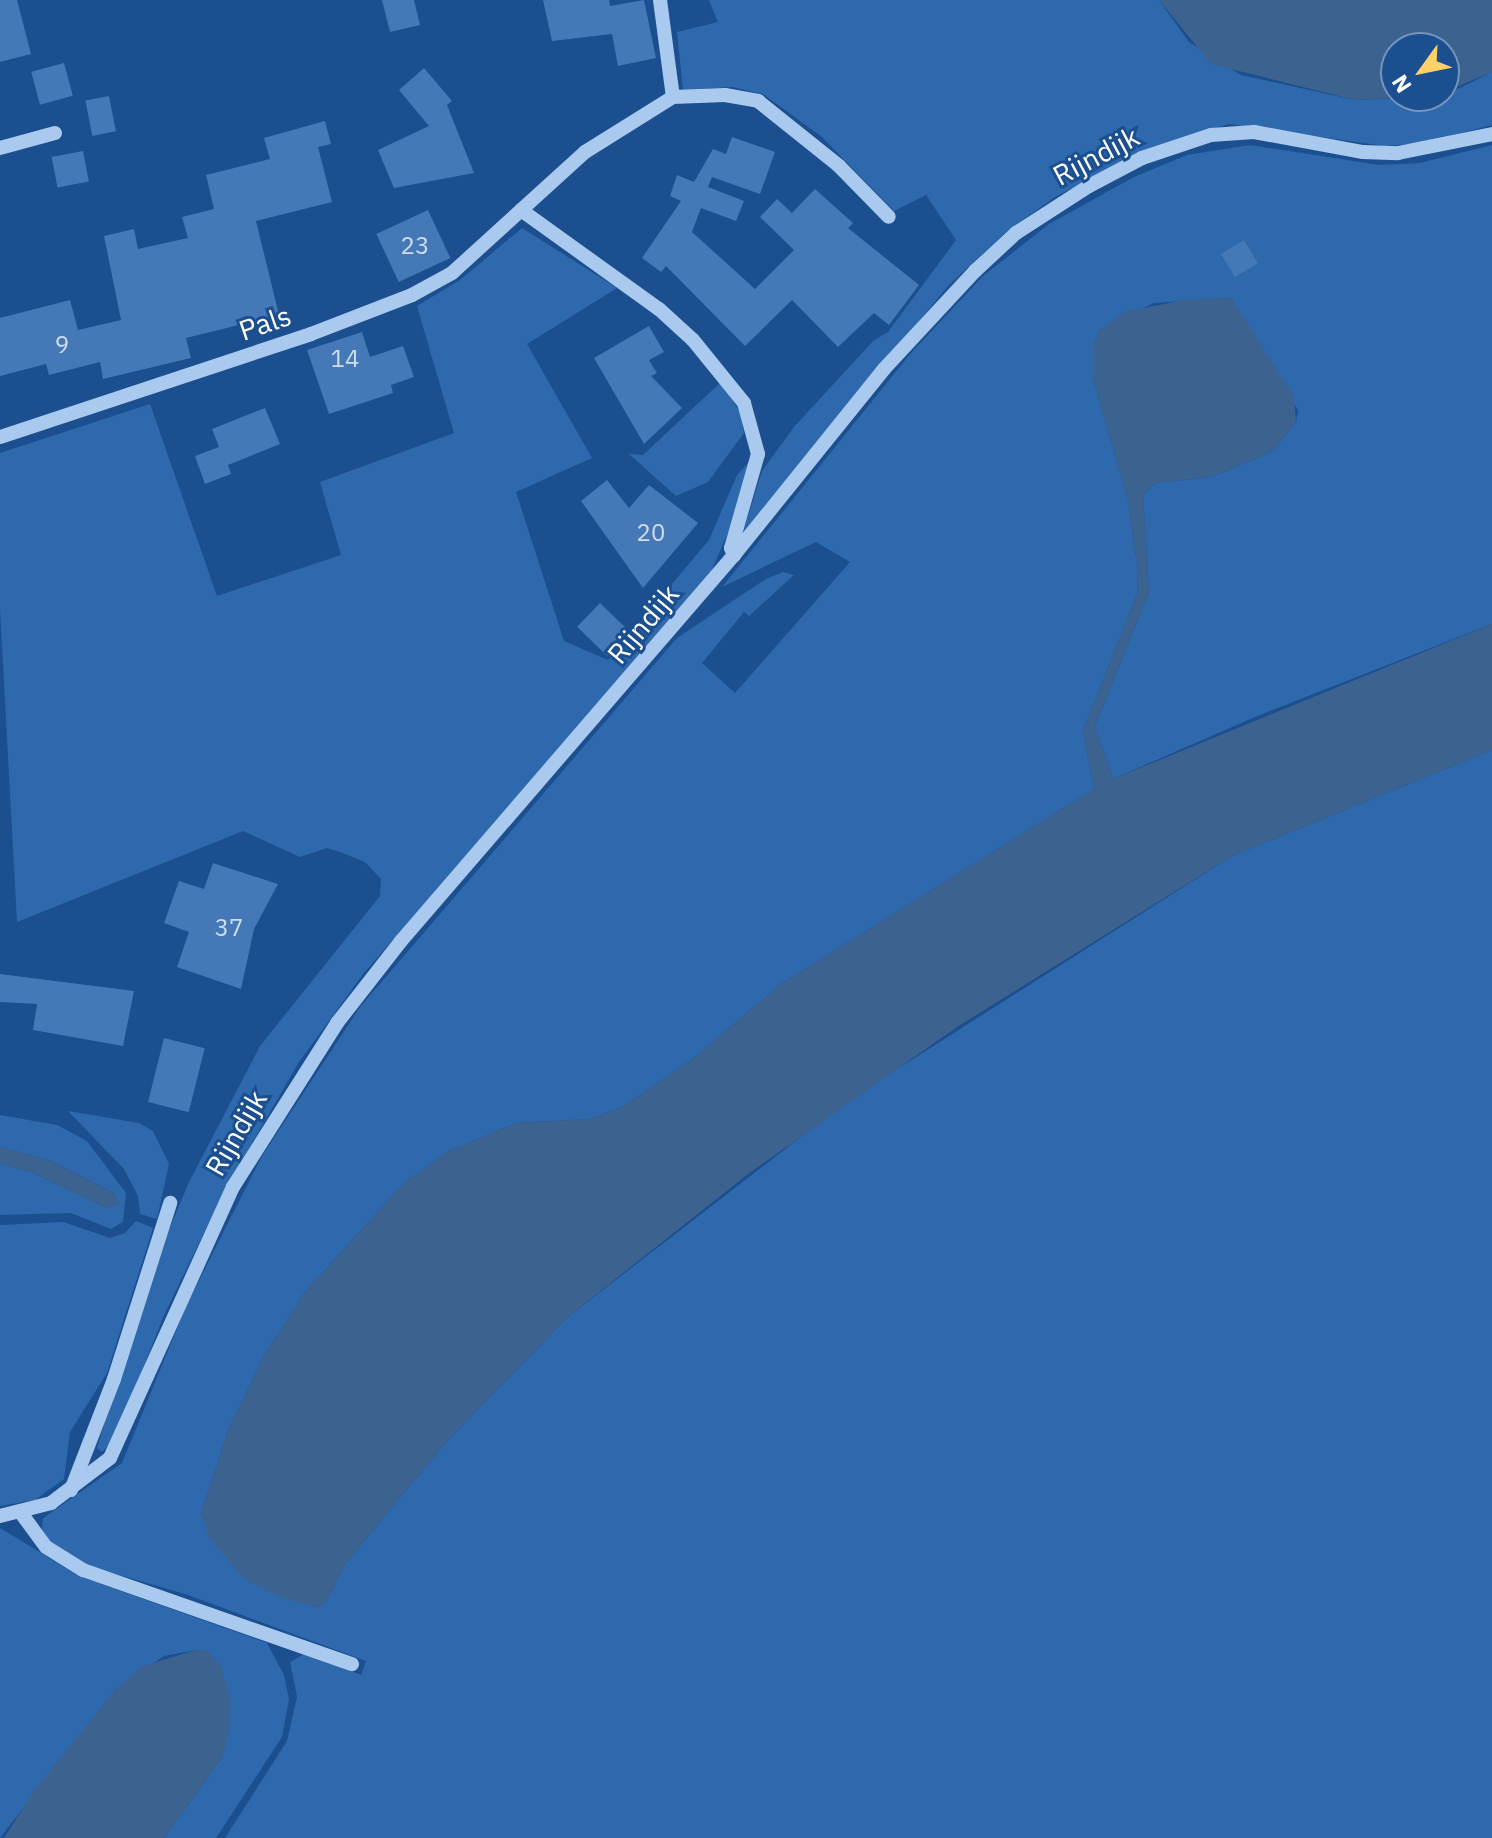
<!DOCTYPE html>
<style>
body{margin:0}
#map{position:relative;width:1492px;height:1838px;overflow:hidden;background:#1b4f8f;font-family:"IBM Plex Sans",sans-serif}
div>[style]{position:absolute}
.green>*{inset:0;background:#2e69ad}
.water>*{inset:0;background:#3c6290}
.building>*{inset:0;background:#4478b7;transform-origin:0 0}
.minor>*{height:14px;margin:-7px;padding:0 7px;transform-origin:7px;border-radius:7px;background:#a9c9ee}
span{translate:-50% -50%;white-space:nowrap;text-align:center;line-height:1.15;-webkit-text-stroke:6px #1b4f8f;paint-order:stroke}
.number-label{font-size:24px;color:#d0dded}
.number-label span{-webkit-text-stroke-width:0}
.street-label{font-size:28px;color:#fff}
.north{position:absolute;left:1380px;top:32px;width:80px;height:80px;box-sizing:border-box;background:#1b4f8f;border:2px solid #7695bc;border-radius:50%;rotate:237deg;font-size:22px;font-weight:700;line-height:32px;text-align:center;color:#fff}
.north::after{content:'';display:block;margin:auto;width:28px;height:36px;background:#ffd166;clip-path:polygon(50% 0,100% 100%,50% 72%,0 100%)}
</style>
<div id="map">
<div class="green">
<i style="clip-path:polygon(709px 0,1159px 0,1189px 42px,1241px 75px,1355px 100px,1444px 96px,1492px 72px,1492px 125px,1423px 143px,1385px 146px,1229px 124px,1156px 146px,1055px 197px,1007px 231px,948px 286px,742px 536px,762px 471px,794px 427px,873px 341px,888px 332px,956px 240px,926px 195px,894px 211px,822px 137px,763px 94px,732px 87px,683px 90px,677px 32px,718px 22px)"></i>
<i style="clip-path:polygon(1250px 145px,1379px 165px,1420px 163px,1492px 145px,1492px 624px,1255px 717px,1113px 779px,1095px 726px,1149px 592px,1143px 495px,1155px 483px,1212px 477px,1273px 451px,1296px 422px,1298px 410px,1231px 298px,1154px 303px,1101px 329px,1093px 344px,1093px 378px,1128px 500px,1138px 572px,1137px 594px,1083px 731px,1094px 789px,781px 984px,695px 1057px,621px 1108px,589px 1119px,516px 1123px,449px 1151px,404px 1183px,305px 1292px,265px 1354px,229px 1428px,201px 1514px,246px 1580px,317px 1607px,327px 1601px,344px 1566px,386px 1514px,449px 1439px,569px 1316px,850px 1099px,1232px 856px,1492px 750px,1492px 1838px,225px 1838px,287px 1741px,297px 1697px,290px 1662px,306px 1653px,361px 1675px,366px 1661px,188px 1595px,96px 1568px,57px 1550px,42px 1532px,43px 1518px,122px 1463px,187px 1304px,262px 1156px,360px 1007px,677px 638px,766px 579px,783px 572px,794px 575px,749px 616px,744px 612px,702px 663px,735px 693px,850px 562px,816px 542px,722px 587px,911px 353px,983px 276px,1049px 224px,1134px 177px,1187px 155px)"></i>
<i style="clip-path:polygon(522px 228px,617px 288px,527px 344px,592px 458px,516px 492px,564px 641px,608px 660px,709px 540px,737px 475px,750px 461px,731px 526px,710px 574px,364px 973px,299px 1062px,227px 1186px,164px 1315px,115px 1439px,102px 1452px,97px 1448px,149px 1278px,189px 1182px,260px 1046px,380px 896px,381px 879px,365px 862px,340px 852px,327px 848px,300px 857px,243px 831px,17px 922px,0 609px,0 453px,150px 404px,217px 596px,341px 555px,320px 482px,454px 433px,417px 306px,460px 280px)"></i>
<i style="clip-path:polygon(721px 382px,740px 412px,744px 433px,708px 482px,676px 496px,629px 454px,643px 455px)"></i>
<i style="clip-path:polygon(68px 1111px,139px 1123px,153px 1131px,169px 1164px,157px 1219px,140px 1214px,138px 1196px,124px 1169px)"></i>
<i style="clip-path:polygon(0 1115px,57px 1125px,87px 1141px,126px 1193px,123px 1222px,111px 1229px,71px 1213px,0 1215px,0 1163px,34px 1173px,107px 1208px,115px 1201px,114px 1193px,49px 1160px,0 1147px)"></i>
<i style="clip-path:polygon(136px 1221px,153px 1228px,107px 1373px,70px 1432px,64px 1479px,35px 1500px,0 1506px,0 1225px,63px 1222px,110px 1238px,125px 1233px)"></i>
<i style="clip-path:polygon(0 1528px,79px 1576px,267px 1643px,284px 1675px,289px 1699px,282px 1737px,216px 1838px,164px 1838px,223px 1756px,206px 1650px,196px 1650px,164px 1656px,116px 1689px,0 1838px)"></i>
</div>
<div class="water">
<i style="clip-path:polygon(1159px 0,1492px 0,1492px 72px,1444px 92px,1444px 48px,1396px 48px,1396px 96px,1429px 96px,1355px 100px,1211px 64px)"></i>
<i style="clip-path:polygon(1231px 298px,1294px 396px,1296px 422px,1273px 451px,1212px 477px,1155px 483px,1143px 495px,1149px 592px,1095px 726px,1113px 779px,1492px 624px,1492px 750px,1232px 856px,957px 1027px,748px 1174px,569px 1316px,449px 1439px,386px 1514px,344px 1566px,327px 1601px,317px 1607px,283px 1598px,246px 1580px,210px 1539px,201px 1514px,229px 1428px,265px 1354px,305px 1292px,404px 1183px,449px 1151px,516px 1123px,589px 1119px,621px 1108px,695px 1057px,781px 984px,1094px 789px,1083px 731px,1137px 594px,1138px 572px,1128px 500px,1093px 378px,1093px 344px,1101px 329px,1124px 312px,1184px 300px)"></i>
<i style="clip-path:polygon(0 1147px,49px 1160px,114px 1193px,120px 1204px,107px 1208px,34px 1173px,0 1163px)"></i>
<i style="clip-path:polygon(196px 1650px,206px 1650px,220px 1665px,231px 1701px,229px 1731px,223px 1756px,164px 1838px,4px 1838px,36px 1788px,116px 1689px,143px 1666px)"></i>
</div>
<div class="building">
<i style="clip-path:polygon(0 0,17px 0,31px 54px,0 62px)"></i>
<i style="clip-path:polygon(382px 0,414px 0,420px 25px,390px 32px)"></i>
<i style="clip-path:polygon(543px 0,609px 0,610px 6px,644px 0,656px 58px,618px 66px,612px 34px,552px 41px)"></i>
<i style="left:64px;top:63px;width:34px;height:34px;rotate:75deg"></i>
<i style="clip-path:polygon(424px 68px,452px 101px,447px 105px,474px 173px,394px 188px,378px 150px,429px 126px,399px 90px)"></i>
<i style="left:109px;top:96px;width:36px;height:24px;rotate:79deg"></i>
<i style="clip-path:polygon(325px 121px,331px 144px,318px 147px,332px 202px,256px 221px,279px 315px,186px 338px,191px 358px,103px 379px,100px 362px,49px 375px,46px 364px,0 376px,0 318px,70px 300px,78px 330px,121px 320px,104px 236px,134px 229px,138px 249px,188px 238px,182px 217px,214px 209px,206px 175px,270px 159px,264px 138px)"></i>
<i style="clip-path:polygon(732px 137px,775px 152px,760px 194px,712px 177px,708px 187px,744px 201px,736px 221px,701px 208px,692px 232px,755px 289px,794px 250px,760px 217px,777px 199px,792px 213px,815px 189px,853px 223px,848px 228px,919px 285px,889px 325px,874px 313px,838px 347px,792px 300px,745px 346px,666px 266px,661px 272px,642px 258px,681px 201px,670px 196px,677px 175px,694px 182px,713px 149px,726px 154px)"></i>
<i style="left:83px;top:151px;width:31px;height:32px;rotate:79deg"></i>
<i style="left:428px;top:210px;width:53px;height:57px;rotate:65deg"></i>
<i style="left:1244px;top:240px;width:27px;height:27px;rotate:59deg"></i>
<i style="clip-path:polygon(649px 326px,664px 352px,649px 360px,657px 373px,651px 376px,682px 408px,644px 444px,594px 358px)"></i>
<i style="clip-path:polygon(362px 332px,370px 357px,403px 346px,414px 377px,391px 385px,393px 393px,329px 414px,307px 350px)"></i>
<i style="clip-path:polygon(265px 408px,280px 444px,228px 465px,231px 474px,205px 484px,195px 456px,219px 447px,212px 429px)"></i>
<i style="clip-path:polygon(607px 480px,629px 508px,649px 485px,698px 523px,643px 588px,581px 501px)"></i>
<i style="left:600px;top:603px;width:42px;height:33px;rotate:44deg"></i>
<i style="clip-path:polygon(213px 863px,278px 884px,254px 929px,241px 989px,177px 967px,189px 932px,164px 923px,179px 881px,204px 889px)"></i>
<i style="clip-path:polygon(0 974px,134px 991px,123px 1046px,33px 1030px,37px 1004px,0 1002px)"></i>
<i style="left:164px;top:1038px;width:42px;height:66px;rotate:14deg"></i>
</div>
<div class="minor">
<i style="left:660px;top:0;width:98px;rotate:82.4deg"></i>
<i style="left:0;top:148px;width:57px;rotate:-15.3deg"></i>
<i style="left:521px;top:210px;width:170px;rotate:35.7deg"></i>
<i style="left:659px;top:309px;width:46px;rotate:42.4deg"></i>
<i style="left:693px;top:340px;width:81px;rotate:51deg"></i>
<i style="left:744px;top:403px;width:53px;rotate:74.6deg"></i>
<i style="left:758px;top:454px;width:98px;rotate:106deg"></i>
<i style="left:731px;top:548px;width:8px;rotate:67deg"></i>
<i style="left:0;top:437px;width:328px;rotate:-18.3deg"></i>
<i style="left:311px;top:334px;width:108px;rotate:-21.1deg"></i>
<i style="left:412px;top:295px;width:46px;rotate:-28.8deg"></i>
<i style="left:452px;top:273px;width:180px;rotate:-42.3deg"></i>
<i style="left:585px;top:152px;width:104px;rotate:-32deg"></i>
<i style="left:673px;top:97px;width:52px;rotate:-2.2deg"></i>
<i style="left:725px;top:95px;width:34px;rotate:10deg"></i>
<i style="left:758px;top:101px;width:104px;rotate:38.7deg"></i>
<i style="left:839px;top:166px;width:71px;rotate:45.6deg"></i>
<i style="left:71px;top:1490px;width:119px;rotate:-68.8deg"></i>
<i style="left:114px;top:1379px;width:185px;rotate:-72.3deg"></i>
<i style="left:21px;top:1513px;width:42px;rotate:53.7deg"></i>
<i style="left:46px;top:1547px;width:44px;rotate:31.9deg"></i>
<i style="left:83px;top:1570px;width:285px;rotate:19.3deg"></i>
<i style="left:0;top:1516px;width:53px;rotate:-14.3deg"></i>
<i style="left:51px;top:1503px;width:74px;rotate:-37.3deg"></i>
<i style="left:110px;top:1458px;width:298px;rotate:-65.6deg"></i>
<i style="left:233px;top:1187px;width:194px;rotate:-57.6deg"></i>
<i style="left:337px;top:1023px;width:104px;rotate:-52deg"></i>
<i style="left:401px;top:941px;width:510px;rotate:-49.22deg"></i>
<i style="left:734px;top:555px;width:239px;rotate:-51.1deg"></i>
<i style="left:884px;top:369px;width:134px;rotate:-47.1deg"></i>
<i style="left:975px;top:271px;width:56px;rotate:-42.8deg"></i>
<i style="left:1016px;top:233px;width:87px;rotate:-32.8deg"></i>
<i style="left:1089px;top:186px;width:60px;rotate:-27.8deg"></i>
<i style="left:1142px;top:158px;width:73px;rotate:-18.4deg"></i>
<i style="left:1211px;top:135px;width:43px;rotate:-4deg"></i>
<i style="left:1254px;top:132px;width:111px;rotate:10.4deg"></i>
<i style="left:1363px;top:152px;width:35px;rotate:2deg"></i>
<i style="left:1398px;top:153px;width:96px;rotate:-11.4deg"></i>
</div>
<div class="number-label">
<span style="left:415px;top:246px">23</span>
<span style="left:62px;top:345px">9</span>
<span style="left:345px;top:359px">14</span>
<span style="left:651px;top:533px">20</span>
<span style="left:229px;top:928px">37</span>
</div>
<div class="street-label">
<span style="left:1096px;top:156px;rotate:-28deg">Rijndijk</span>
<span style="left:265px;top:323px;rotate:-19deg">Pals</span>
<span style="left:643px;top:624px;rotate:-50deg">Rijndijk</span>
<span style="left:236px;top:1133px;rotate:-60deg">Rijndijk</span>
</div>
<div class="north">N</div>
</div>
